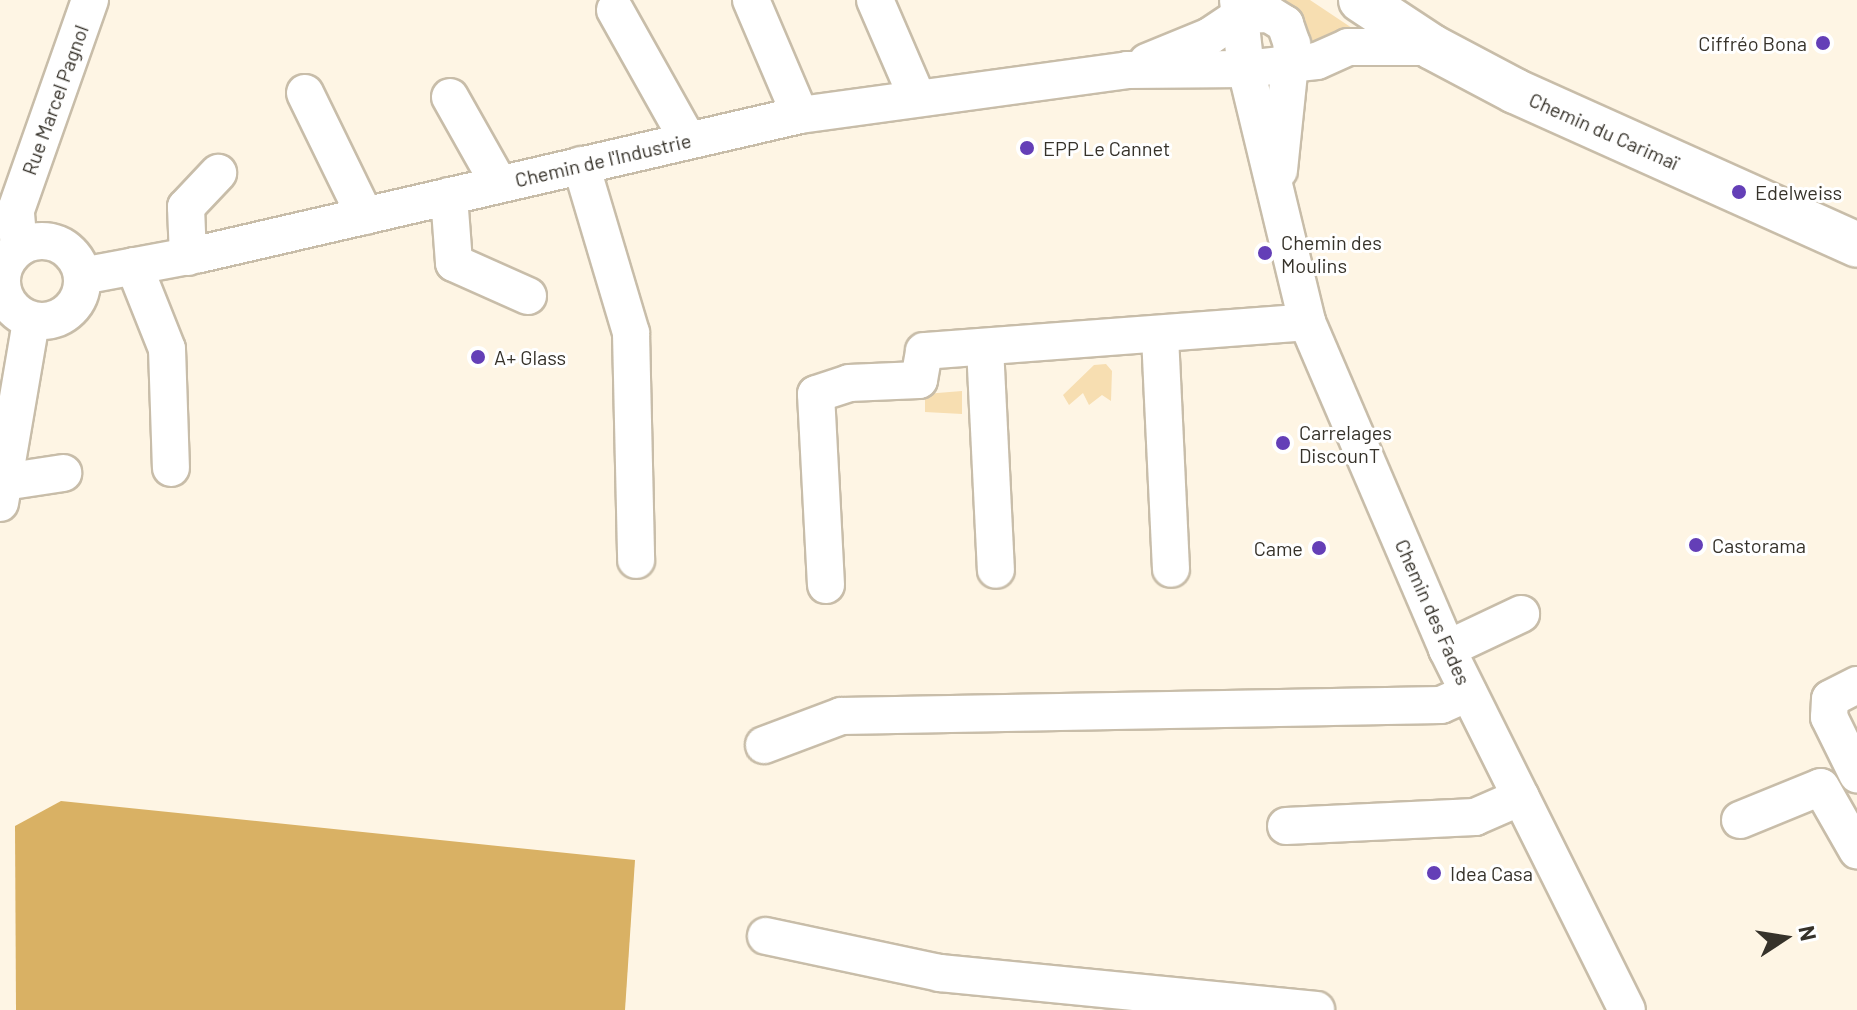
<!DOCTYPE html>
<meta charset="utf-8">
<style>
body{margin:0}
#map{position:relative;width:1857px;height:1010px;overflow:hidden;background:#fef5e4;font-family:Barlow,sans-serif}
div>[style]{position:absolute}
.green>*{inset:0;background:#f7deb1}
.forest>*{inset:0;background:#d9b164}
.roads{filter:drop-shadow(2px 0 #c8bda9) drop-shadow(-2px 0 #c8bda9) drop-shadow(0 2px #c8bda9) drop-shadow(0 -2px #c8bda9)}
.minor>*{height:36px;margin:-18px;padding:0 18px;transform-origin:18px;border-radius:18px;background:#fff}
.minor>.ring{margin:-18px;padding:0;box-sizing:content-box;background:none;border:36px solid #fff;border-radius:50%}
.major>*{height:44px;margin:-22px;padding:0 22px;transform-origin:22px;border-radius:22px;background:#fff}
.dots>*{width:22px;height:22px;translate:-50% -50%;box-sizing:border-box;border:4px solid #fff;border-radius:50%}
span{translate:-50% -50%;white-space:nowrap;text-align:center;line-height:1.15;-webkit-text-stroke:6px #fff;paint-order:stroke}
.poi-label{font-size:20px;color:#36322a}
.right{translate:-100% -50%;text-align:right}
.left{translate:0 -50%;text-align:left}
.street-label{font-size:20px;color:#36322a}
.north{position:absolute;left:1745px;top:898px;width:80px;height:80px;-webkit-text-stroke:6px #fff;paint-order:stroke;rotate:78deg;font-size:22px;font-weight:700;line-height:32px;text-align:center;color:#36322a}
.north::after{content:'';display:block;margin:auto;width:28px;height:36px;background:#36322a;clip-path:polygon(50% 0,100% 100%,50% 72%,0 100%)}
</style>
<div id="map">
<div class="green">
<i style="clip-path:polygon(1278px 0,1310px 0,1352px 28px,1304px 49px)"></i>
<i style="clip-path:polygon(1106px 364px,1112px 371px,1111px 401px,1102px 395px,1089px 405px,1083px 393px,1069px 405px,1063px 395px,1094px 365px)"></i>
<i style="clip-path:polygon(962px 391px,962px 414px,925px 412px,925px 394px)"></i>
</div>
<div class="forest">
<i style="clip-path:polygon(61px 801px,635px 860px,625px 1010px,16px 1010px,15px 826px)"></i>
</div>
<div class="roads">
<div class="minor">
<i style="left:751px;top:0;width:125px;rotate:66.9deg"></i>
<i style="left:875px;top:0;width:106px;rotate:66.6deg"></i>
<i style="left:1238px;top:0;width:69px;rotate:83.4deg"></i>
<i style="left:1246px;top:69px;width:260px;rotate:76.4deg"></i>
<i style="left:1307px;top:322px;width:356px;rotate:66.8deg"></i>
<i style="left:1447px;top:649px;width:403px;rotate:63.5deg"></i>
<i style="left:615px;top:10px;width:149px;rotate:60.7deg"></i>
<i style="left:1147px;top:62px;width:68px;rotate:-22.4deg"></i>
<i style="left:1210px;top:36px;width:37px;rotate:-34deg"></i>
<i style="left:1241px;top:15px;width:28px;rotate:-2deg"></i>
<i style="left:1269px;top:14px;width:19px;rotate:32deg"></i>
<i style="left:1285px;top:24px;width:21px;rotate:71deg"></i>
<i style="left:1292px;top:44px;width:127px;rotate:95.9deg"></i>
<i style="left:305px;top:93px;width:137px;rotate:64deg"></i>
<i style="left:450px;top:97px;width:100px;rotate:60.6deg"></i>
<i style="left:581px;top:165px;width:175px;rotate:73.4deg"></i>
<i style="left:631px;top:333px;width:227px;rotate:88.7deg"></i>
<i style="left:449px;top:196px;width:67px;rotate:85.7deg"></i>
<i style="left:454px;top:263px;width:81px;rotate:24deg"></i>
<i class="ring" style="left:2px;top:241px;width:44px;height:44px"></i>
<i style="left:19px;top:248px;width:38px;rotate:-95deg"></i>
<i style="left:16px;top:210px;width:223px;rotate:-70.6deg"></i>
<i style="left:188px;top:257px;width:50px;rotate:-92.3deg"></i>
<i style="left:186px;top:207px;width:47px;rotate:-46.7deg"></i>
<i style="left:134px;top:266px;width:89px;rotate:68.3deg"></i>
<i style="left:167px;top:349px;width:119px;rotate:88.1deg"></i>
<i style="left:82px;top:276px;width:120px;rotate:-10.6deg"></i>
<i style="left:200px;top:254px;width:616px;rotate:-13.04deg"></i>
<i style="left:800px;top:115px;width:330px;rotate:-7.8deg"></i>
<i style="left:1127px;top:70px;width:119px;rotate:-0.5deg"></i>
<i style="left:1246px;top:69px;width:71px;rotate:-6.4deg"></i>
<i style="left:1317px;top:61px;width:34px;rotate:-24deg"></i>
<i style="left:1348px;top:47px;width:84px"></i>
<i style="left:1160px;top:336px;width:233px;rotate:87.3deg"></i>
<i style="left:985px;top:347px;width:223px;rotate:87.2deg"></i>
<i style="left:4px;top:482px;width:60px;rotate:-8.7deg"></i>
<i style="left:0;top:503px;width:185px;rotate:-80.3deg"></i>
<i style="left:826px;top:585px;width:191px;rotate:-93deg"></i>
<i style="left:816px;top:394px;width:35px;rotate:-18deg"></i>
<i style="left:849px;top:383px;width:70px;rotate:-2.5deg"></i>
<i style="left:919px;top:380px;width:29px;rotate:-80deg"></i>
<i style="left:924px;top:351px;width:384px;rotate:-4.3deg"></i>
<i style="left:1447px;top:649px;width:82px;rotate:-25.3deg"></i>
<i style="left:1857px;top:685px;width:30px;rotate:153deg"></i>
<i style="left:1830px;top:699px;width:18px;rotate:93deg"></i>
<i style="left:1829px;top:717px;width:64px;rotate:63.8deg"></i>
<i style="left:764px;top:745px;width:82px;rotate:-20.6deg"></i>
<i style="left:841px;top:716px;width:600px;rotate:-1.05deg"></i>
<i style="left:1441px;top:705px;width:30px;rotate:-24deg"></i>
<i style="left:1740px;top:820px;width:87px;rotate:-22.2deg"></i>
<i style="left:1821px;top:787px;width:73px;rotate:60.3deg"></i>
<i style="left:1286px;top:826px;width:189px;rotate:-2.7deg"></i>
<i style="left:1475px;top:817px;width:50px;rotate:-23.5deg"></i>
<i style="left:766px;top:936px;width:178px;rotate:12deg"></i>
<i style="left:940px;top:973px;width:378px;rotate:5.6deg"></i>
</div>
<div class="major">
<i style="left:1361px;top:0;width:85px;rotate:33.5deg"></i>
<i style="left:1432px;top:47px;width:94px;rotate:27.9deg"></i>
<i style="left:1515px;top:91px;width:375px;rotate:24.2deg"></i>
</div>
</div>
<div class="dots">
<i style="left:1823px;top:43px;background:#643fb7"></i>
<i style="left:1027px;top:148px;background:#643fb7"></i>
<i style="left:1739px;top:192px;background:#643fb7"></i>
<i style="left:1265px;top:253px;background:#643fb7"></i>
<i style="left:478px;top:357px;background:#643fb7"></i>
<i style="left:1283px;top:443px;background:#643fb7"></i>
<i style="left:1696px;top:545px;background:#643fb7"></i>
<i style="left:1319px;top:548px;background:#643fb7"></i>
<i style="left:1434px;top:873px;background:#643fb7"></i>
</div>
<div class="poi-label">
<span class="right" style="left:1807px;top:43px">Ciffréo Bona</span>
<span class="left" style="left:1043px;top:148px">EPP Le Cannet</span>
<span class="left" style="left:1755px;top:192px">Edelweiss</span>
<span class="left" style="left:1281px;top:254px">Chemin des<br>Moulins</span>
<span class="left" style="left:494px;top:357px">A+ Glass</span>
<span class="left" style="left:1299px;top:444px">Carrelages<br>DiscounT</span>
<span class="left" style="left:1712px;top:545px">Castorama</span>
<span class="right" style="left:1303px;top:548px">Came</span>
<span class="left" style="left:1450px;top:873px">Idea Casa</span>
</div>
<div class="street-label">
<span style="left:55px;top:100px;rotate:-70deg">Rue Marcel Pagnol</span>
<span style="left:1604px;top:131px;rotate:24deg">Chemin du Carimaï</span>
<span style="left:603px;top:160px;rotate:-13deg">Chemin de l'Industrie</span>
<span style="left:1433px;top:612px;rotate:66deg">Chemin des Fades</span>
</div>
<div class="north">N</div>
</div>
